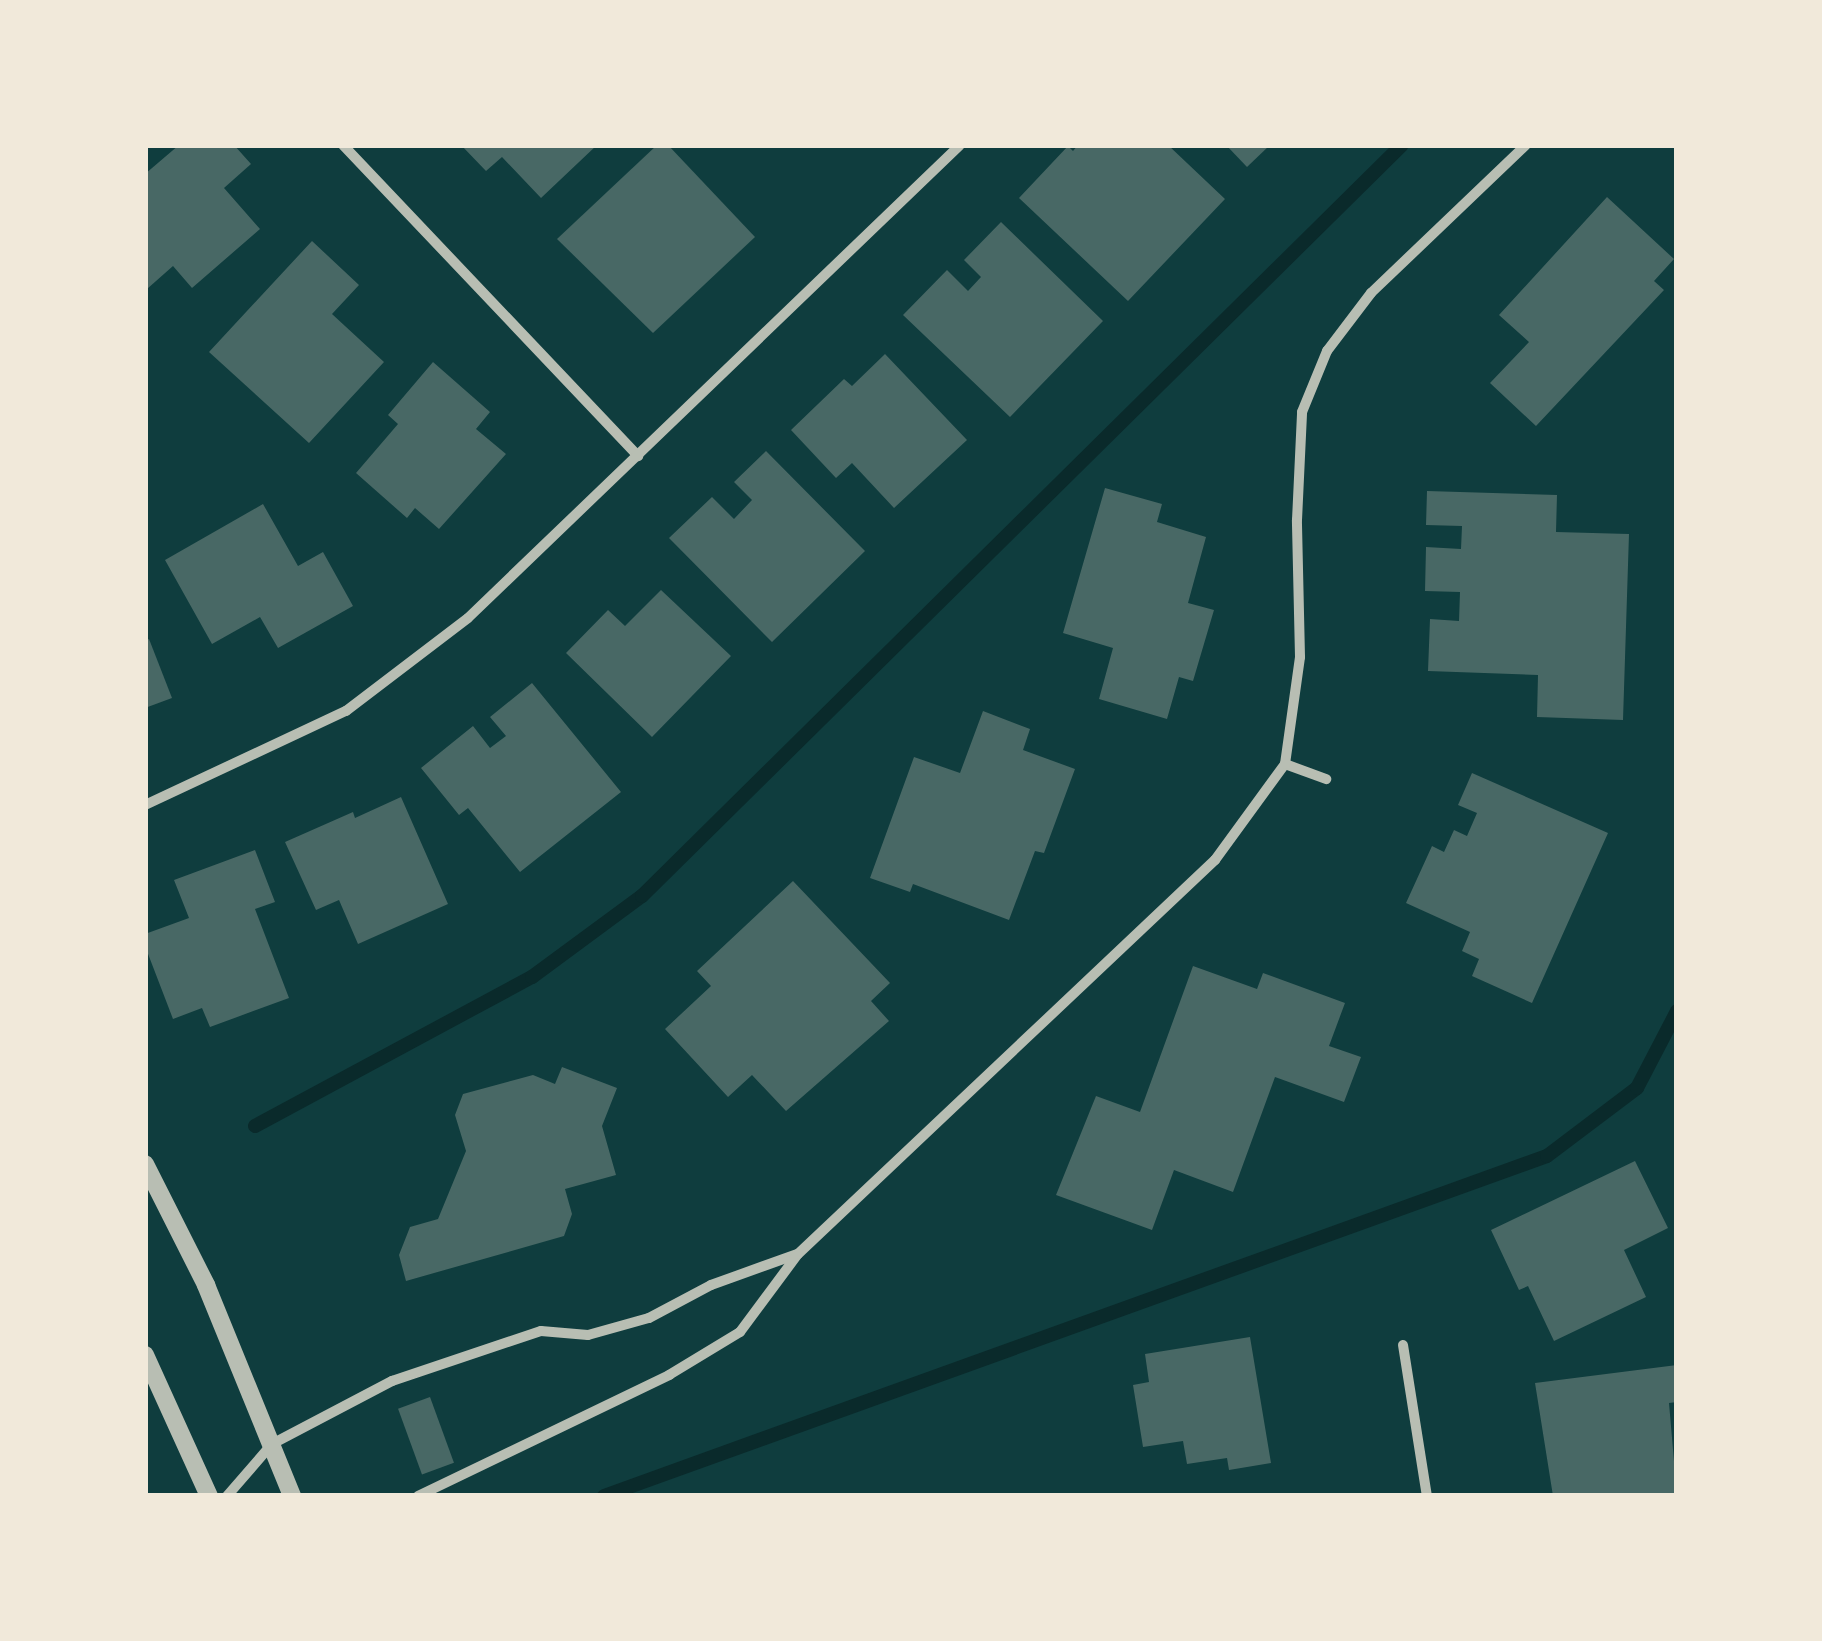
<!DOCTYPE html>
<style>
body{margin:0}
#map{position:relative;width:1822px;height:1641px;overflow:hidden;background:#0f3d3e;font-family:"PT Sans",sans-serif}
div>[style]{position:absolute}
.stream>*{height:14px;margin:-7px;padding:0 7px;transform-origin:7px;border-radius:7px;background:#0a2a2b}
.building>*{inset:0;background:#486865;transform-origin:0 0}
.minor>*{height:10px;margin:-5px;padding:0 5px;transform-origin:5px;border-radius:5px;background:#b8beb3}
.tertiary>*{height:18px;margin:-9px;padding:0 9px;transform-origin:9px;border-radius:9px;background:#b8beb3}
span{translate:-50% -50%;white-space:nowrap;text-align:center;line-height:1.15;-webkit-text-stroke:10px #f1e9da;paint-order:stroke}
.frame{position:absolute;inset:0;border:148px solid #f1e9da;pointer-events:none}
</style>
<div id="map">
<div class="stream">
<i style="left:255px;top:1126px;width:315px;rotate:-28.3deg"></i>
<i style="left:532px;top:977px;width:137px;rotate:-36.4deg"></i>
<i style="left:642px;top:896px;width:1068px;rotate:-44.66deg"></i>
<i style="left:604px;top:1496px;width:1002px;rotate:-19.83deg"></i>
<i style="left:1547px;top:1156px;width:113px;rotate:-37.1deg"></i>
<i style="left:1637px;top:1088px;width:87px;rotate:-62.5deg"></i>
</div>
<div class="building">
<i style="clip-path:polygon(179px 145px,234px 145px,251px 164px,224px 188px,260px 229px,192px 288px,173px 266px,147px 289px,145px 174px)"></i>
<i style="clip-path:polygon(461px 145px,597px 145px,541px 198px,502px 157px,486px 171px)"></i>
<i style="clip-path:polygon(657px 145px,668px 145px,755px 237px,653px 333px,557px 239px)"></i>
<i style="clip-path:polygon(1078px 145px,1168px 145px,1225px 199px,1128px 301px,1019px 198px,1068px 146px,1073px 151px)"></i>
<i style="clip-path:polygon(1226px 145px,1270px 145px,1247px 167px)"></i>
<i style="clip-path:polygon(1607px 197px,1674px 259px,1654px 281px,1664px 290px,1536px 426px,1490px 383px,1529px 342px,1499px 315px)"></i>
<i style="clip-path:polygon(1001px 222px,1103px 321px,1010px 417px,903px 315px,947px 270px,968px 291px,981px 277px,964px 260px)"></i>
<i style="clip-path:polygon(312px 241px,359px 285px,332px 314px,384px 362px,309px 443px,209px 352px)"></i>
<i style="clip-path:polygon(885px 354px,967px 440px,894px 508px,852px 463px,836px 478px,791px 430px,844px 379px,852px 386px)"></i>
<i style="clip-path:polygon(433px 362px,490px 412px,476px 429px,506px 454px,439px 529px,415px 508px,407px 518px,356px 473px,398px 424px,388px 415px)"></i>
<i style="clip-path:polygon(766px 451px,865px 551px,772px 642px,669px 538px,712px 497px,734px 519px,752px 500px,734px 482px)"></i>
<i style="clip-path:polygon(1105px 488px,1162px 504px,1157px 522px,1206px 537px,1188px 603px,1214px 610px,1193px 681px,1179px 677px,1167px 719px,1099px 699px,1113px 648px,1063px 633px)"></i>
<i style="clip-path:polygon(1427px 491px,1557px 495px,1556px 532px,1629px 534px,1623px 720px,1537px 717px,1538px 675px,1428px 671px,1430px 619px,1459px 621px,1460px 592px,1425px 591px,1426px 547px,1461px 549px,1462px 526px,1426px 525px)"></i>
<i style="clip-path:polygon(263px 504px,298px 566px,323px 552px,353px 606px,278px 648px,260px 617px,212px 644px,165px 560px)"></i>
<i style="clip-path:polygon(661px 590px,731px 656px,652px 737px,566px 653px,608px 610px,625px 626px)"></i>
<i style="clip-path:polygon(149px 639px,172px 698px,145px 708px,145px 641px)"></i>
<i style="clip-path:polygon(532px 683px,621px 792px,520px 872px,468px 808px,459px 815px,421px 768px,473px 726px,490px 748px,506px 736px,490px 717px)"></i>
<i style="clip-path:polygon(983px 711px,1030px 729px,1023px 750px,1075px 769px,1044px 853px,1035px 851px,1009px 920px,913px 884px,910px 892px,870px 878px,914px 757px,960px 773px)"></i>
<i style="clip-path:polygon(1472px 773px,1608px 833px,1532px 1003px,1472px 976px,1479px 959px,1462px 951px,1470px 932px,1406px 903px,1432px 846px,1444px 852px,1454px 830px,1467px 836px,1477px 813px,1458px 805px)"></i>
<i style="clip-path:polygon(401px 797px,448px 904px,358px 944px,339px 900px,316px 910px,285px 842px,353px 812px,355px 818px)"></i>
<i style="clip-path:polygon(255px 850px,275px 902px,255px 909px,289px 998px,210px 1027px,202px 1008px,173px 1019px,145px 946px,145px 934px,189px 918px,174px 880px)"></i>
<i style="clip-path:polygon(793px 881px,890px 983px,871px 1001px,889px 1021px,786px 1111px,752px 1075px,728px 1097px,665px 1029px,711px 986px,697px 971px)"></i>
<i style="clip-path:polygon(1193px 966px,1257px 989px,1263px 973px,1345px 1003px,1329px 1046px,1361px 1057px,1344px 1102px,1275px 1077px,1233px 1192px,1174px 1170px,1152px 1230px,1056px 1195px,1096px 1096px,1140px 1112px)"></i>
<i style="clip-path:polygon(562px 1067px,617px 1088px,602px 1126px,616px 1175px,565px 1189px,572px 1214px,564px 1236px,406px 1281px,399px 1255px,410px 1227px,438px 1219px,466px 1151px,455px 1115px,463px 1094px,533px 1075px,555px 1084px)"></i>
<i style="clip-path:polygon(1635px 1161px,1668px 1228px,1624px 1250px,1646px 1297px,1554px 1341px,1528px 1286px,1519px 1290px,1491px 1230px)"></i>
<i style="clip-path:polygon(1250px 1337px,1271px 1463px,1229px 1470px,1227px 1458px,1187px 1464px,1183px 1441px,1143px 1447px,1133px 1385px,1149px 1382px,1145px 1354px)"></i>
<i style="clip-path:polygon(1677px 1365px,1677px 1402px,1669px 1403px,1677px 1496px,1553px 1496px,1535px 1383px)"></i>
<i style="left:430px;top:1397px;width:70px;height:34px;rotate:70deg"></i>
</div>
<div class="minor">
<i style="left:343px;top:145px;width:429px;rotate:46.5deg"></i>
<i style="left:1285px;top:764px;width:44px;rotate:20.1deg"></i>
<i style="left:145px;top:805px;width:222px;rotate:-25.1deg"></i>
<i style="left:346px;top:711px;width:153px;rotate:-37.3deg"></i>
<i style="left:468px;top:618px;width:682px;rotate:-43.87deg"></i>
<i style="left:1403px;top:1345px;width:153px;rotate:81deg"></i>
<i style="left:227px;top:1496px;width:69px;rotate:-49.1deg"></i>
<i style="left:272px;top:1444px;width:136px;rotate:-27.7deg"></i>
<i style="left:392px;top:1381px;width:157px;rotate:-18.6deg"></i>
<i style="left:541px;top:1331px;width:47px;rotate:4.9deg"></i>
<i style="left:588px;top:1335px;width:63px;rotate:-15.6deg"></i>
<i style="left:649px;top:1318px;width:70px;rotate:-28deg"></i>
<i style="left:711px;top:1285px;width:91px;rotate:-19.8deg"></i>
<i style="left:418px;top:1496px;width:279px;rotate:-25.7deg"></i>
<i style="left:669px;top:1375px;width:83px;rotate:-31.2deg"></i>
<i style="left:740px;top:1332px;width:97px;rotate:-53.4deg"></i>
<i style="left:798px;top:1254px;width:574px;rotate:-43.38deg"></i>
<i style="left:1215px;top:860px;width:119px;rotate:-53.9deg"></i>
<i style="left:1285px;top:764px;width:108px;rotate:-82deg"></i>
<i style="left:1300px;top:657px;width:137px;rotate:-91.3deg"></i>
<i style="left:1297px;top:520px;width:108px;rotate:-87.3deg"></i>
<i style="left:1302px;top:412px;width:66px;rotate:-67.7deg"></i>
<i style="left:1327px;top:351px;width:73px;rotate:-52.8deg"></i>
<i style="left:1371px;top:293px;width:214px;rotate:-43.7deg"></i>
</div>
<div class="tertiary">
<i style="left:145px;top:1164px;width:136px;rotate:63.2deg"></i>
<i style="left:206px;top:1285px;width:228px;rotate:67.8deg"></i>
<i style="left:145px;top:1355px;width:155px;rotate:65.6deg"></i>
</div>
<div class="frame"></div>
</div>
